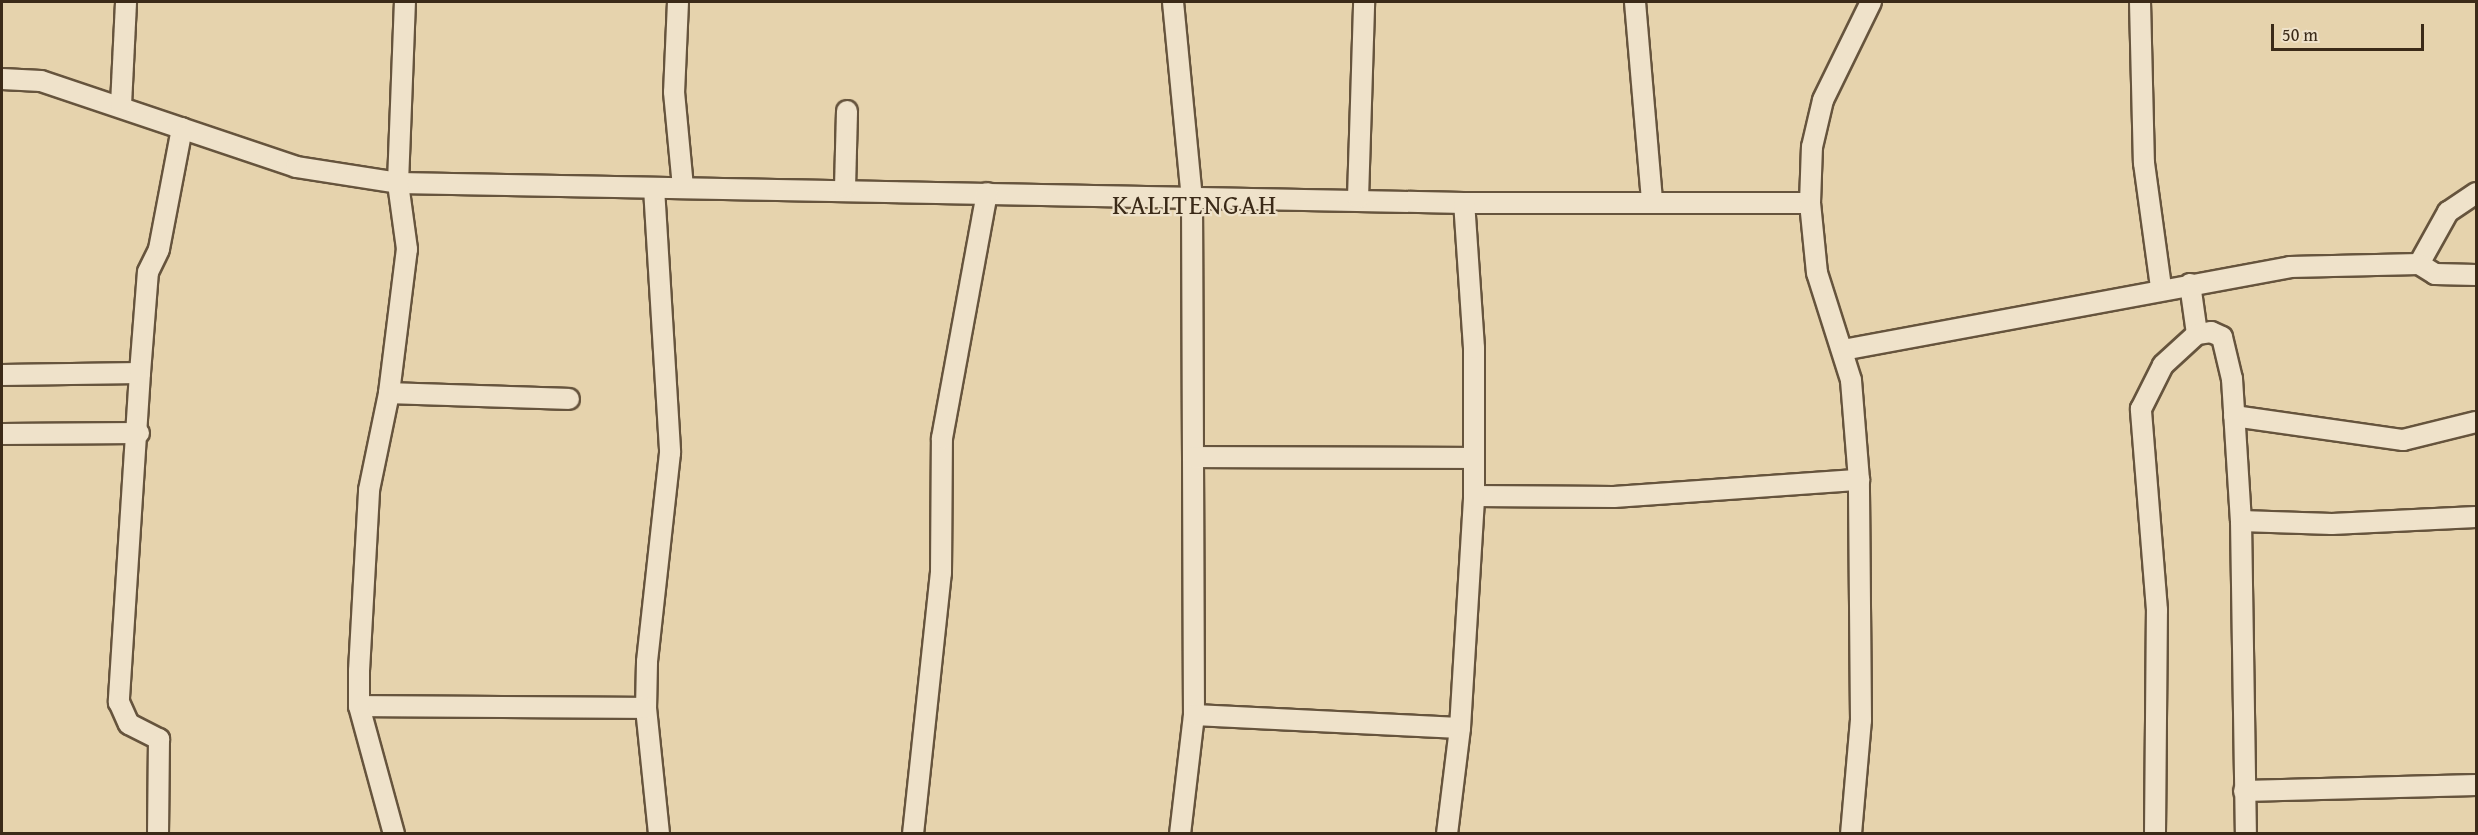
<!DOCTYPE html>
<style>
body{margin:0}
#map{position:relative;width:2478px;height:835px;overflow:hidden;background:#e6d3ad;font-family:"Gentium Book Plus",serif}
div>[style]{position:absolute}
.roads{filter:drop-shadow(2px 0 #66543d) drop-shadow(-2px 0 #66543d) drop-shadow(0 2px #66543d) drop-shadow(0 -2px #66543d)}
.street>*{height:20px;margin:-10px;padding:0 10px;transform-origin:10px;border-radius:10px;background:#efe2ca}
span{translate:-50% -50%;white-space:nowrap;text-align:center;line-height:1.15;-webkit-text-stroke:4.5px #efe2ca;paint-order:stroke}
.quarter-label{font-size:27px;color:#3b2a18;letter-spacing:1.5px}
.frame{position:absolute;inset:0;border:3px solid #3b2a18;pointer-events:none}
.scale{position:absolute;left:2271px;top:24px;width:153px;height:27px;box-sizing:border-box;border:3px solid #3b2a18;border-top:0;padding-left:8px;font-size:18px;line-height:21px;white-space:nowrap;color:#3b2a18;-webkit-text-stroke:4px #efe2ca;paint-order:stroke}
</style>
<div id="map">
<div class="roads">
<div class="street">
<i style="left:678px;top:2px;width:90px;rotate:92.5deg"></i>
<i style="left:674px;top:92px;width:96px;rotate:84.6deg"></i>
<i style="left:1173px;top:2px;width:197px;rotate:84.5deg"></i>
<i style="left:1192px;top:198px;width:517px;rotate:89.78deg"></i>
<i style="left:1194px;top:715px;width:120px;rotate:96.7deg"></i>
<i style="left:1635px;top:2px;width:200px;rotate:85.1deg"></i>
<i style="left:2140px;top:2px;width:161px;rotate:88.6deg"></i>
<i style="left:2144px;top:163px;width:125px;rotate:82.2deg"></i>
<i style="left:2px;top:79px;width:39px;rotate:3deg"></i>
<i style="left:41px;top:81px;width:269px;rotate:18.6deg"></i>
<i style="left:296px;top:167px;width:103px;rotate:8.9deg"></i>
<i style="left:398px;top:183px;width:1066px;rotate:1.07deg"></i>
<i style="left:1464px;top:203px;width:346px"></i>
<i style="left:121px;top:105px;width:103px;rotate:-87.2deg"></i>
<i style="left:654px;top:188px;width:265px;rotate:86.5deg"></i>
<i style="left:670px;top:453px;width:210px;rotate:96.3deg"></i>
<i style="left:647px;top:662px;width:46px;rotate:91.2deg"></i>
<i style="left:646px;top:708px;width:127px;rotate:84.1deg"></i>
<i style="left:845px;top:188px;width:77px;rotate:-88.5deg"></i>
<i style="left:1358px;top:198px;width:196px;rotate:-88.2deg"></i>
<i style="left:2419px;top:264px;width:60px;rotate:-60.9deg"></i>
<i style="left:2448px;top:212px;width:34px;rotate:-34deg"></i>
<i style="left:2190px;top:284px;width:50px;rotate:82deg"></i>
<i style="left:1843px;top:350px;width:455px;rotate:-10.5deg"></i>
<i style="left:2290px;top:267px;width:129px;rotate:-1.3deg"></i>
<i style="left:2419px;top:264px;width:19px;rotate:32deg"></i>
<i style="left:2435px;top:274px;width:41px;rotate:1.4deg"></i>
<i style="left:140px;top:373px;width:330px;rotate:93.7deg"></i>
<i style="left:119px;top:702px;width:24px;rotate:66deg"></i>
<i style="left:129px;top:724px;width:34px;rotate:27deg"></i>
<i style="left:159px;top:739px;width:95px;rotate:90.6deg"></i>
<i style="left:2px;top:375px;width:138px;rotate:-0.8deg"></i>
<i style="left:140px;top:373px;width:101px;rotate:-85.5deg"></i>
<i style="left:148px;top:272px;width:25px;rotate:-64deg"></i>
<i style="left:159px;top:249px;width:123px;rotate:-79.2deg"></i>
<i style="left:389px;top:393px;width:180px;rotate:1.9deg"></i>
<i style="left:2234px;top:416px;width:171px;rotate:8.1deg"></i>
<i style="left:2403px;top:440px;width:75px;rotate:-13.9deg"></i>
<i style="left:2px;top:434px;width:137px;rotate:-0.4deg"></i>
<i style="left:1193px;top:457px;width:281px;rotate:0.2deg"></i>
<i style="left:1474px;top:496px;width:140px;rotate:0.4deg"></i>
<i style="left:1614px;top:497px;width:246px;rotate:-4deg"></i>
<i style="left:2241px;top:521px;width:91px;rotate:1.9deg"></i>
<i style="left:2332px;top:524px;width:144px;rotate:-2.8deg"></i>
<i style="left:359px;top:706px;width:287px;rotate:0.4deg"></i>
<i style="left:1194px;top:715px;width:266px;rotate:2.8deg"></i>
<i style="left:2244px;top:791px;width:232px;rotate:-1.5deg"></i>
<i style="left:394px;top:834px;width:133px;rotate:-105.3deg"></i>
<i style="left:359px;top:706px;width:35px;rotate:-90deg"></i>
<i style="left:359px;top:671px;width:181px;rotate:-86.8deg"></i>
<i style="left:369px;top:490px;width:99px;rotate:-78.3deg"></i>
<i style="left:389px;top:393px;width:145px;rotate:-82.9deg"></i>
<i style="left:407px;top:249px;width:67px;rotate:-97.8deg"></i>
<i style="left:398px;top:183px;width:181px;rotate:-87.8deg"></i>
<i style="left:913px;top:834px;width:262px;rotate:-83.9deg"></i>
<i style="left:941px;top:573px;width:135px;rotate:-89.6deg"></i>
<i style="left:942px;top:438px;width:249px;rotate:-79.6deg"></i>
<i style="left:1447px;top:834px;width:107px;rotate:-83deg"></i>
<i style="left:1460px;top:728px;width:232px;rotate:-86.5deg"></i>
<i style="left:1474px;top:496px;width:148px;rotate:-90deg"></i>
<i style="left:1474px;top:348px;width:145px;rotate:-93.9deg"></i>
<i style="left:1851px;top:834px;width:114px;rotate:-85deg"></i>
<i style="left:1861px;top:720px;width:240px;rotate:-90.5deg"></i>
<i style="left:1859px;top:480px;width:100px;rotate:-94.6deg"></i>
<i style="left:1851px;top:380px;width:112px;rotate:-107.6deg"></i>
<i style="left:1817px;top:273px;width:70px;rotate:-95.7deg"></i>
<i style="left:1810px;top:203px;width:56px;rotate:-88deg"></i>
<i style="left:1812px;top:147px;width:48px;rotate:-76.8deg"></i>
<i style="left:1823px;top:100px;width:109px;rotate:-63.9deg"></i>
<i style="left:2155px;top:834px;width:224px;rotate:-89.5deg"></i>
<i style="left:2157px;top:610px;width:202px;rotate:-94.6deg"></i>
<i style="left:2141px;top:409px;width:49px;rotate:-63.4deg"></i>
<i style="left:2163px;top:365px;width:46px;rotate:-42.4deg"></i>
<i style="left:2197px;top:334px;width:14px;rotate:-8deg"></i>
<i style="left:2211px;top:332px;width:12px;rotate:24deg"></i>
<i style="left:2222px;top:337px;width:43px;rotate:76.6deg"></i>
<i style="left:2232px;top:379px;width:142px;rotate:86.4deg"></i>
<i style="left:2241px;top:521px;width:313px;rotate:89.1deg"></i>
</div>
</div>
<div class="quarter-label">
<span style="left:1195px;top:205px">KALITENGAH</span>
</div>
<div class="frame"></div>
<div class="scale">50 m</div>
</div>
